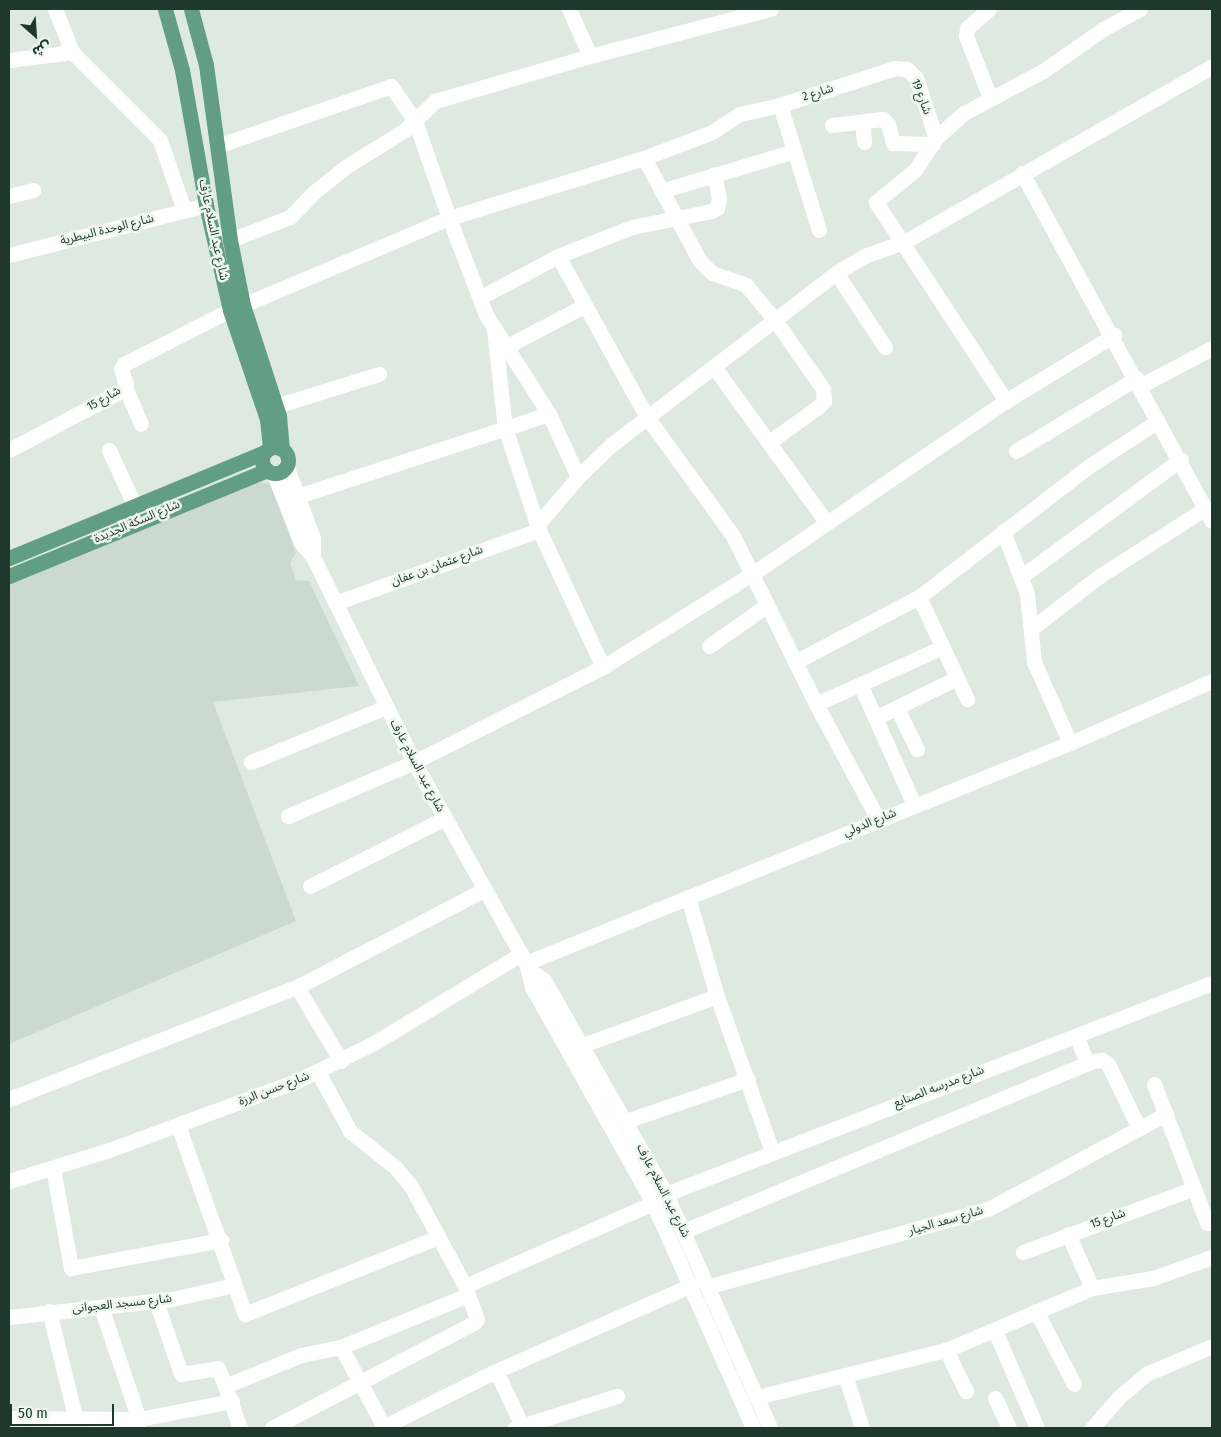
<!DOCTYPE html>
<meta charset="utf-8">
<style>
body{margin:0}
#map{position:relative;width:1221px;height:1437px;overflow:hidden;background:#dee9e2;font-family:"Fira Sans Condensed","Noto Sans Arabic",sans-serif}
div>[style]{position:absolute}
.built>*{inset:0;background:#ccd9d0}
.minor>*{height:15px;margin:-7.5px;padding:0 7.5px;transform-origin:7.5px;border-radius:7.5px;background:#fff}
.major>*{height:15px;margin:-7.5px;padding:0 7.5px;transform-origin:7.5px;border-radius:7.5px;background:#629e83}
.major>.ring{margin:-7.5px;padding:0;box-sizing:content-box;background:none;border:15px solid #629e83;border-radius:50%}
span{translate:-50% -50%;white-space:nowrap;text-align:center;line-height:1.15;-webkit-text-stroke:5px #eef6f0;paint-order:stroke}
.street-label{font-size:12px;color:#1f382d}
.frame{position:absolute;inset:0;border:10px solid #1f382d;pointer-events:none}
.north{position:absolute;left:10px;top:10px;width:50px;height:50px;-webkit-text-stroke:4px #eef6f0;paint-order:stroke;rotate:154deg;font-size:14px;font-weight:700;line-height:20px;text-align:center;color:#1f382d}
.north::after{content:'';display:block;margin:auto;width:18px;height:22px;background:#1f382d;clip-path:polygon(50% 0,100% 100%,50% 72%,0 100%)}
.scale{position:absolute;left:10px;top:1404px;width:104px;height:22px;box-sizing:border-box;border:2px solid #1f382d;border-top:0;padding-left:6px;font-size:15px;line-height:18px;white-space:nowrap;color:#1f382d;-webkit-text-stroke:4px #eef6f0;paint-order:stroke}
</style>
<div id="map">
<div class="built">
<i style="clip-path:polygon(252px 483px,273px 483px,296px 553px,290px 563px,296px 580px,309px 581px,359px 686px,213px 702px,296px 921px,9px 1044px,9px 585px)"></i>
</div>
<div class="minor">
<i style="left:55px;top:9px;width:46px;rotate:68.4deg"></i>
<i style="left:569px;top:9px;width:51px;rotate:65.9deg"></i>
<i style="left:989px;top:9px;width:29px;rotate:139deg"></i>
<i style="left:967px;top:28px;width:8px;rotate:97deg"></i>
<i style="left:966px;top:36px;width:66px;rotate:68.8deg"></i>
<i style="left:9px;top:60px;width:64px;rotate:-7.2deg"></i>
<i style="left:72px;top:52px;width:124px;rotate:45deg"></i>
<i style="left:160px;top:140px;width:74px;rotate:71.1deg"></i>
<i style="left:780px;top:105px;width:131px;rotate:72.7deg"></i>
<i style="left:862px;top:122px;width:20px;rotate:84deg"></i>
<i style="left:832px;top:125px;width:51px;rotate:-6.7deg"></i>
<i style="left:883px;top:119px;width:7px;rotate:45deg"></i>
<i style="left:888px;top:124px;width:20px;rotate:75deg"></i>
<i style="left:893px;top:143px;width:40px;rotate:1.4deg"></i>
<i style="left:217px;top:146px;width:184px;rotate:-19deg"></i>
<i style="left:391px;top:86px;width:42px;rotate:55.6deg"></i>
<i style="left:415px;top:121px;width:103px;rotate:70.7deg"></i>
<i style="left:449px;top:218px;width:204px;rotate:-17.1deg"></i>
<i style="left:644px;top:158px;width:73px;rotate:-20.9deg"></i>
<i style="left:712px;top:132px;width:33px;rotate:-33deg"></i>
<i style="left:740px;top:114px;width:41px;rotate:-12.7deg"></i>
<i style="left:780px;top:105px;width:121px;rotate:-17.8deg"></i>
<i style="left:895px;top:68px;width:12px;rotate:5deg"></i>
<i style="left:907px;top:69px;width:13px;rotate:45deg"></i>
<i style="left:916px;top:78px;width:63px;rotate:71.6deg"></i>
<i style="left:644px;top:158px;width:117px;rotate:61.5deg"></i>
<i style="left:700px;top:261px;width:17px;rotate:45deg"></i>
<i style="left:712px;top:273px;width:36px;rotate:19deg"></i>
<i style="left:746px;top:285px;width:45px;rotate:50.4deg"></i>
<i style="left:775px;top:320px;width:84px;rotate:55.2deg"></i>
<i style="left:823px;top:389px;width:12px;rotate:85deg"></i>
<i style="left:824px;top:401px;width:8px;rotate:135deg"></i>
<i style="left:818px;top:407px;width:60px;rotate:144.5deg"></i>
<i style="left:1022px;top:173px;width:396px;rotate:61.4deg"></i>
<i style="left:661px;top:191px;width:139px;rotate:-16.7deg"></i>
<i style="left:9px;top:196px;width:25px;rotate:-14deg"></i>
<i style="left:230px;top:240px;width:64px;rotate:-21deg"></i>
<i style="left:290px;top:217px;width:33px;rotate:-46deg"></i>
<i style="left:313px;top:193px;width:43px;rotate:-38.5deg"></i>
<i style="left:347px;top:166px;width:68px;rotate:-31.8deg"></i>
<i style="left:405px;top:130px;width:42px;rotate:-44deg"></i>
<i style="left:435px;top:101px;width:161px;rotate:-16.2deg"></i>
<i style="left:590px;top:56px;width:187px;rotate:-14.6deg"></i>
<i style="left:9px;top:255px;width:203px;rotate:-14.2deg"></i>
<i style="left:558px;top:256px;width:184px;rotate:61.1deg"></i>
<i style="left:647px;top:417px;width:147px;rotate:54.1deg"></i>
<i style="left:733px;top:536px;width:187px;rotate:63.7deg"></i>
<i style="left:816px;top:704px;width:131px;rotate:61.7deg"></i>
<i style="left:836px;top:273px;width:89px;rotate:56.5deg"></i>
<i style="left:481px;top:297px;width:87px;rotate:-28deg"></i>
<i style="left:558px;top:256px;width:79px;rotate:-21.4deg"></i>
<i style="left:632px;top:227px;width:81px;rotate:-11.4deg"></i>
<i style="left:711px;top:211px;width:7px;rotate:-27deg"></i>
<i style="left:717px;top:208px;width:9px;rotate:-77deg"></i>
<i style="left:719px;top:199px;width:25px;rotate:-101deg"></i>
<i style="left:243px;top:305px;width:224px;rotate:-22.9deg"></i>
<i style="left:449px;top:218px;width:104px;rotate:69.1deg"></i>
<i style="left:486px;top:315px;width:117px;rotate:57.5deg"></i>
<i style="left:549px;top:414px;width:69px;rotate:65.3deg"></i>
<i style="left:494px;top:329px;width:100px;rotate:83.7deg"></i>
<i style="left:505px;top:428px;width:108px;rotate:71.6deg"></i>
<i style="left:539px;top:530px;width:151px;rotate:65deg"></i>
<i style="left:507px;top:346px;width:87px;rotate:-27.5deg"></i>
<i style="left:714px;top:367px;width:191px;rotate:54.1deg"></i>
<i style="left:1140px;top:386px;width:81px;rotate:-27.8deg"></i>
<i style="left:125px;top:387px;width:40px;rotate:66.6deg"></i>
<i style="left:1006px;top:401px;width:238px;rotate:-123.2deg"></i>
<i style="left:876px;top:202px;width:50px;rotate:-39.4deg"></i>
<i style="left:915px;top:170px;width:38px;rotate:-57deg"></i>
<i style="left:936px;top:138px;width:38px;rotate:-42deg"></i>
<i style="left:964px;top:113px;width:89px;rotate:-28deg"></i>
<i style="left:1043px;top:71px;width:73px;rotate:-35deg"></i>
<i style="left:1103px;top:29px;width:42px;rotate:-28.4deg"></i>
<i style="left:276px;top:406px;width:108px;rotate:-17.3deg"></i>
<i style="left:9px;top:450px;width:129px;rotate:-27.8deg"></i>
<i style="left:123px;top:390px;width:6px;rotate:-59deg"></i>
<i style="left:126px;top:385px;width:17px;rotate:-107deg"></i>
<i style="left:121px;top:369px;width:6px;rotate:-59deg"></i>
<i style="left:124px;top:364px;width:119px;rotate:-27deg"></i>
<i style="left:109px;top:450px;width:60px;rotate:65.2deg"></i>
<i style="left:1016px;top:451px;width:141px;rotate:-31.1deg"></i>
<i style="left:286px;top:465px;width:78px;rotate:69.7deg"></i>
<i style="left:313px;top:538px;width:19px;rotate:90deg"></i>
<i style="left:273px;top:472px;width:76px;rotate:68.5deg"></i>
<i style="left:301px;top:543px;width:18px;rotate:49deg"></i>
<i style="left:313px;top:557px;width:229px;rotate:63.8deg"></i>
<i style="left:414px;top:762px;width:230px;rotate:60.9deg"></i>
<i style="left:526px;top:963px;width:25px;rotate:76deg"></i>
<i style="left:532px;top:987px;width:248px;rotate:60.7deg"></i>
<i style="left:653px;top:1203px;width:246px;rotate:66deg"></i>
<i style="left:298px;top:496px;width:264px;rotate:-18.1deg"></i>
<i style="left:538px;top:524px;width:62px;rotate:-49.6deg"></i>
<i style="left:578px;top:477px;width:46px;rotate:-44.1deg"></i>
<i style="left:611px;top:445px;width:283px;rotate:-37.4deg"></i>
<i style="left:836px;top:273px;width:33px;rotate:-31deg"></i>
<i style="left:864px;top:256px;width:42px;rotate:-19.3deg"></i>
<i style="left:904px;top:242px;width:355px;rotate:-29.7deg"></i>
<i style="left:1003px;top:531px;width:67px;rotate:69.1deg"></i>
<i style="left:1027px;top:594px;width:68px;rotate:84.1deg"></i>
<i style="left:1034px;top:662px;width:89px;rotate:66deg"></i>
<i style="left:1022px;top:576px;width:197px;rotate:-36.3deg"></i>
<i style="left:919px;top:597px;width:113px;rotate:64.8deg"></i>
<i style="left:335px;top:603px;width:217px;rotate:-19.7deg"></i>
<i style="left:1031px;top:629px;width:85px;rotate:-37.8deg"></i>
<i style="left:1098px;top:577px;width:128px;rotate:-32.6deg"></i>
<i style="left:709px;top:646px;width:70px;rotate:-35.1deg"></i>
<i style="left:795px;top:662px;width:140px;rotate:-27.7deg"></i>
<i style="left:919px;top:597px;width:215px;rotate:-37.6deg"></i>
<i style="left:1089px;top:466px;width:82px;rotate:-33.1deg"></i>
<i style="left:860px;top:684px;width:133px;rotate:65.9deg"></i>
<i style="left:816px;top:704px;width:139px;rotate:-24.2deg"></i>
<i style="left:897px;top:708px;width:46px;rotate:64deg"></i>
<i style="left:875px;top:718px;width:91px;rotate:-26deg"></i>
<i style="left:251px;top:762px;width:146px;rotate:-22.2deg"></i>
<i style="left:288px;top:816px;width:137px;rotate:-23.2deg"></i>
<i style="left:414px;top:762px;width:212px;rotate:-26.7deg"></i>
<i style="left:603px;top:667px;width:176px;rotate:-32deg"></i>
<i style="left:752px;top:574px;width:307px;rotate:-34.3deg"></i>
<i style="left:1006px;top:401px;width:127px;rotate:-31.4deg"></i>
<i style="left:310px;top:886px;width:151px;rotate:-26.7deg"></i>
<i style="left:688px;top:898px;width:102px;rotate:73.5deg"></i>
<i style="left:717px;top:996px;width:164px;rotate:70.5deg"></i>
<i style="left:526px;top:963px;width:587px;rotate:-22.02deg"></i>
<i style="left:1070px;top:743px;width:155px;rotate:-23.6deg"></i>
<i style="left:529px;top:970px;width:18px;rotate:34deg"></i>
<i style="left:544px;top:980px;width:246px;rotate:60.3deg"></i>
<i style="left:666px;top:1194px;width:256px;rotate:66deg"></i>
<i style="left:297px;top:987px;width:86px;rotate:59.3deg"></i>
<i style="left:1076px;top:1036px;width:30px;rotate:67deg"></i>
<i style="left:583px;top:1045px;width:143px;rotate:-20.1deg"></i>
<i style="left:1154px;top:1084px;width:149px;rotate:69.1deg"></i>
<i style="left:9px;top:1099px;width:309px;rotate:-21.3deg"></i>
<i style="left:297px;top:987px;width:212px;rotate:-27.5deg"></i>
<i style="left:626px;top:1121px;width:129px;rotate:-19deg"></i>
<i style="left:178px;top:1125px;width:201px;rotate:70.5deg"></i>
<i style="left:245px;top:1314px;width:206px;rotate:-21.7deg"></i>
<i style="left:53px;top:1168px;width:102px;rotate:79.8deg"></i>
<i style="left:71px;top:1268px;width:153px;rotate:-10.6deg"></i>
<i style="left:9px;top:1181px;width:105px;rotate:-17.2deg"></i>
<i style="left:109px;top:1150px;width:200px;rotate:-20.2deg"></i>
<i style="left:297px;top:1081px;width:86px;rotate:-26.3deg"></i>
<i style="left:374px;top:1043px;width:172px;rotate:-31.2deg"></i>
<i style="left:666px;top:1194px;width:585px;rotate:-21.13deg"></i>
<i style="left:684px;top:1231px;width:443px;rotate:-22.6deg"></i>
<i style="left:1093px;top:1061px;width:9px;rotate:-6deg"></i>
<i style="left:1102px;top:1060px;width:7px;rotate:34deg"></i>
<i style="left:1108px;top:1064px;width:71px;rotate:64.2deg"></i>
<i style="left:1068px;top:1234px;width:59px;rotate:66deg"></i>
<i style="left:1023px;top:1252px;width:183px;rotate:-20.5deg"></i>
<i style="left:465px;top:1286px;width:206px;rotate:-23.8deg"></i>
<i style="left:710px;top:1286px;width:288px;rotate:-15.5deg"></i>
<i style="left:988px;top:1209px;width:202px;rotate:-28.1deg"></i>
<i style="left:156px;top:1301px;width:77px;rotate:71.1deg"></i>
<i style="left:181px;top:1374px;width:37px;rotate:-9deg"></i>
<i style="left:218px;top:1368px;width:19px;rotate:69deg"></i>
<i style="left:101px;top:1307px;width:118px;rotate:71.3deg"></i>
<i style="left:139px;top:1419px;width:8px;rotate:104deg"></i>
<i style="left:49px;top:1311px;width:112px;rotate:76.1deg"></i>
<i style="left:1036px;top:1311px;width:82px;rotate:62.5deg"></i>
<i style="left:9px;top:1317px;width:164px;rotate:-6.3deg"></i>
<i style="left:172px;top:1299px;width:64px;rotate:-12.7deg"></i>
<i style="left:995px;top:1331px;width:106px;rotate:66.6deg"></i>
<i style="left:341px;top:1347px;width:91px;rotate:61.7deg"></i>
<i style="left:946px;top:1350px;width:46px;rotate:64deg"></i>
<i style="left:496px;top:1371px;width:63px;rotate:64.7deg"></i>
<i style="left:845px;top:1375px;width:56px;rotate:72.2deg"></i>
<i style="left:757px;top:1397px;width:195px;rotate:-14deg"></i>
<i style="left:946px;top:1350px;width:159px;rotate:-23deg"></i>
<i style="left:1092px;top:1288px;width:62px;rotate:-9.3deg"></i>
<i style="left:1153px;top:1278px;width:63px;rotate:-19.6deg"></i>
<i style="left:995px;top:1398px;width:33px;rotate:65deg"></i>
<i style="left:9px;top:1418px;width:130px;rotate:0.4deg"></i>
<i style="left:139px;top:1419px;width:95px;rotate:-11deg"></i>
<i style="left:240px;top:1428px;width:45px;rotate:-109.7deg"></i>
<i style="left:225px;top:1386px;width:82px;rotate:-22.2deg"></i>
<i style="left:301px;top:1355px;width:41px;rotate:-11.3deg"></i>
<i style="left:341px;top:1347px;width:137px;rotate:-22.3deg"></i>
<i style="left:272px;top:1428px;width:228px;rotate:-27.5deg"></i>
<i style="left:474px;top:1323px;width:5px;rotate:-53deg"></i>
<i style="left:477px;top:1319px;width:35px;rotate:-110deg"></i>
<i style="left:465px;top:1286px;width:114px;rotate:-118.4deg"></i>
<i style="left:411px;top:1186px;width:23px;rotate:-130deg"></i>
<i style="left:396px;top:1168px;width:59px;rotate:-141.2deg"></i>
<i style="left:350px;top:1131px;width:67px;rotate:-118.5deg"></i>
<i style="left:381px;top:1428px;width:128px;rotate:-26.4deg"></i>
<i style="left:496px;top:1371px;width:214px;rotate:-23.7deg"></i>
<i style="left:515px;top:1428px;width:107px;rotate:-17.4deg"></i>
<i style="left:1092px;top:1428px;width:41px;rotate:-48.9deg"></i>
<i style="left:1119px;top:1397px;width:35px;rotate:-40deg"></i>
<i style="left:1146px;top:1374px;width:72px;rotate:-23deg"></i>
</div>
<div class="major">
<i style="left:165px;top:9px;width:63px;rotate:74.4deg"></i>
<i style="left:182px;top:70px;width:137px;rotate:79.9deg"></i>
<i style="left:206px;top:205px;width:108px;rotate:77.1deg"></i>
<i style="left:230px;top:310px;width:115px;rotate:71.3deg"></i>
<i style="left:267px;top:419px;width:29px;rotate:84deg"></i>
<i style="left:191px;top:9px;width:58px;rotate:75deg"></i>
<i style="left:206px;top:65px;width:177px;rotate:82.2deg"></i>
<i style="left:230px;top:240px;width:66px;rotate:78.7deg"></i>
<i style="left:243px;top:305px;width:117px;rotate:72deg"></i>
<i style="left:279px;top:416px;width:33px;rotate:85deg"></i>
<i class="ring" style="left:262px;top:447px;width:11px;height:11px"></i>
<i style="left:9px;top:558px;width:277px;rotate:-22.5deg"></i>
<i style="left:9px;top:576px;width:279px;rotate:-22.3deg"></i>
</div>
<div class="street-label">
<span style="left:818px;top:93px;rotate:-17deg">شارع 2</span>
<span style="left:921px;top:97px;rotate:69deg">شارع 19</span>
<span style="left:107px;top:230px;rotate:-14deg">شارع الوحدة البيطرية</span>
<span style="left:213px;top:230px;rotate:78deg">شارع عبد السلام عارف</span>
<span style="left:104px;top:399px;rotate:-30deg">شارع 15</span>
<span style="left:137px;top:522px;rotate:-23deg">شارع السكة الجديدة</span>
<span style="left:437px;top:566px;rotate:-20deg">شارع عثمان بن عفان</span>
<span style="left:417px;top:766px;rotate:62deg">شارع عبد السلام عارف</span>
<span style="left:870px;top:823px;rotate:-22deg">شارع الدولي</span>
<span style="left:939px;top:1087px;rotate:-21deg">شارع مدرسه الصنايع</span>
<span style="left:274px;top:1089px;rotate:-21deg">شارع حسن الرزة</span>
<span style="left:663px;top:1191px;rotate:63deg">شارع عبد السلام عارف</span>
<span style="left:1108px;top:1219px;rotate:-20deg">شارع 15</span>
<span style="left:946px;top:1221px;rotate:-16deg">شارع سعد الجيار</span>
<span style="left:122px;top:1304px;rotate:-6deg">شارع مسجد العجوانى</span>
</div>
<div class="frame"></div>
<div class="north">ش</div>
<div class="scale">50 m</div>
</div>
